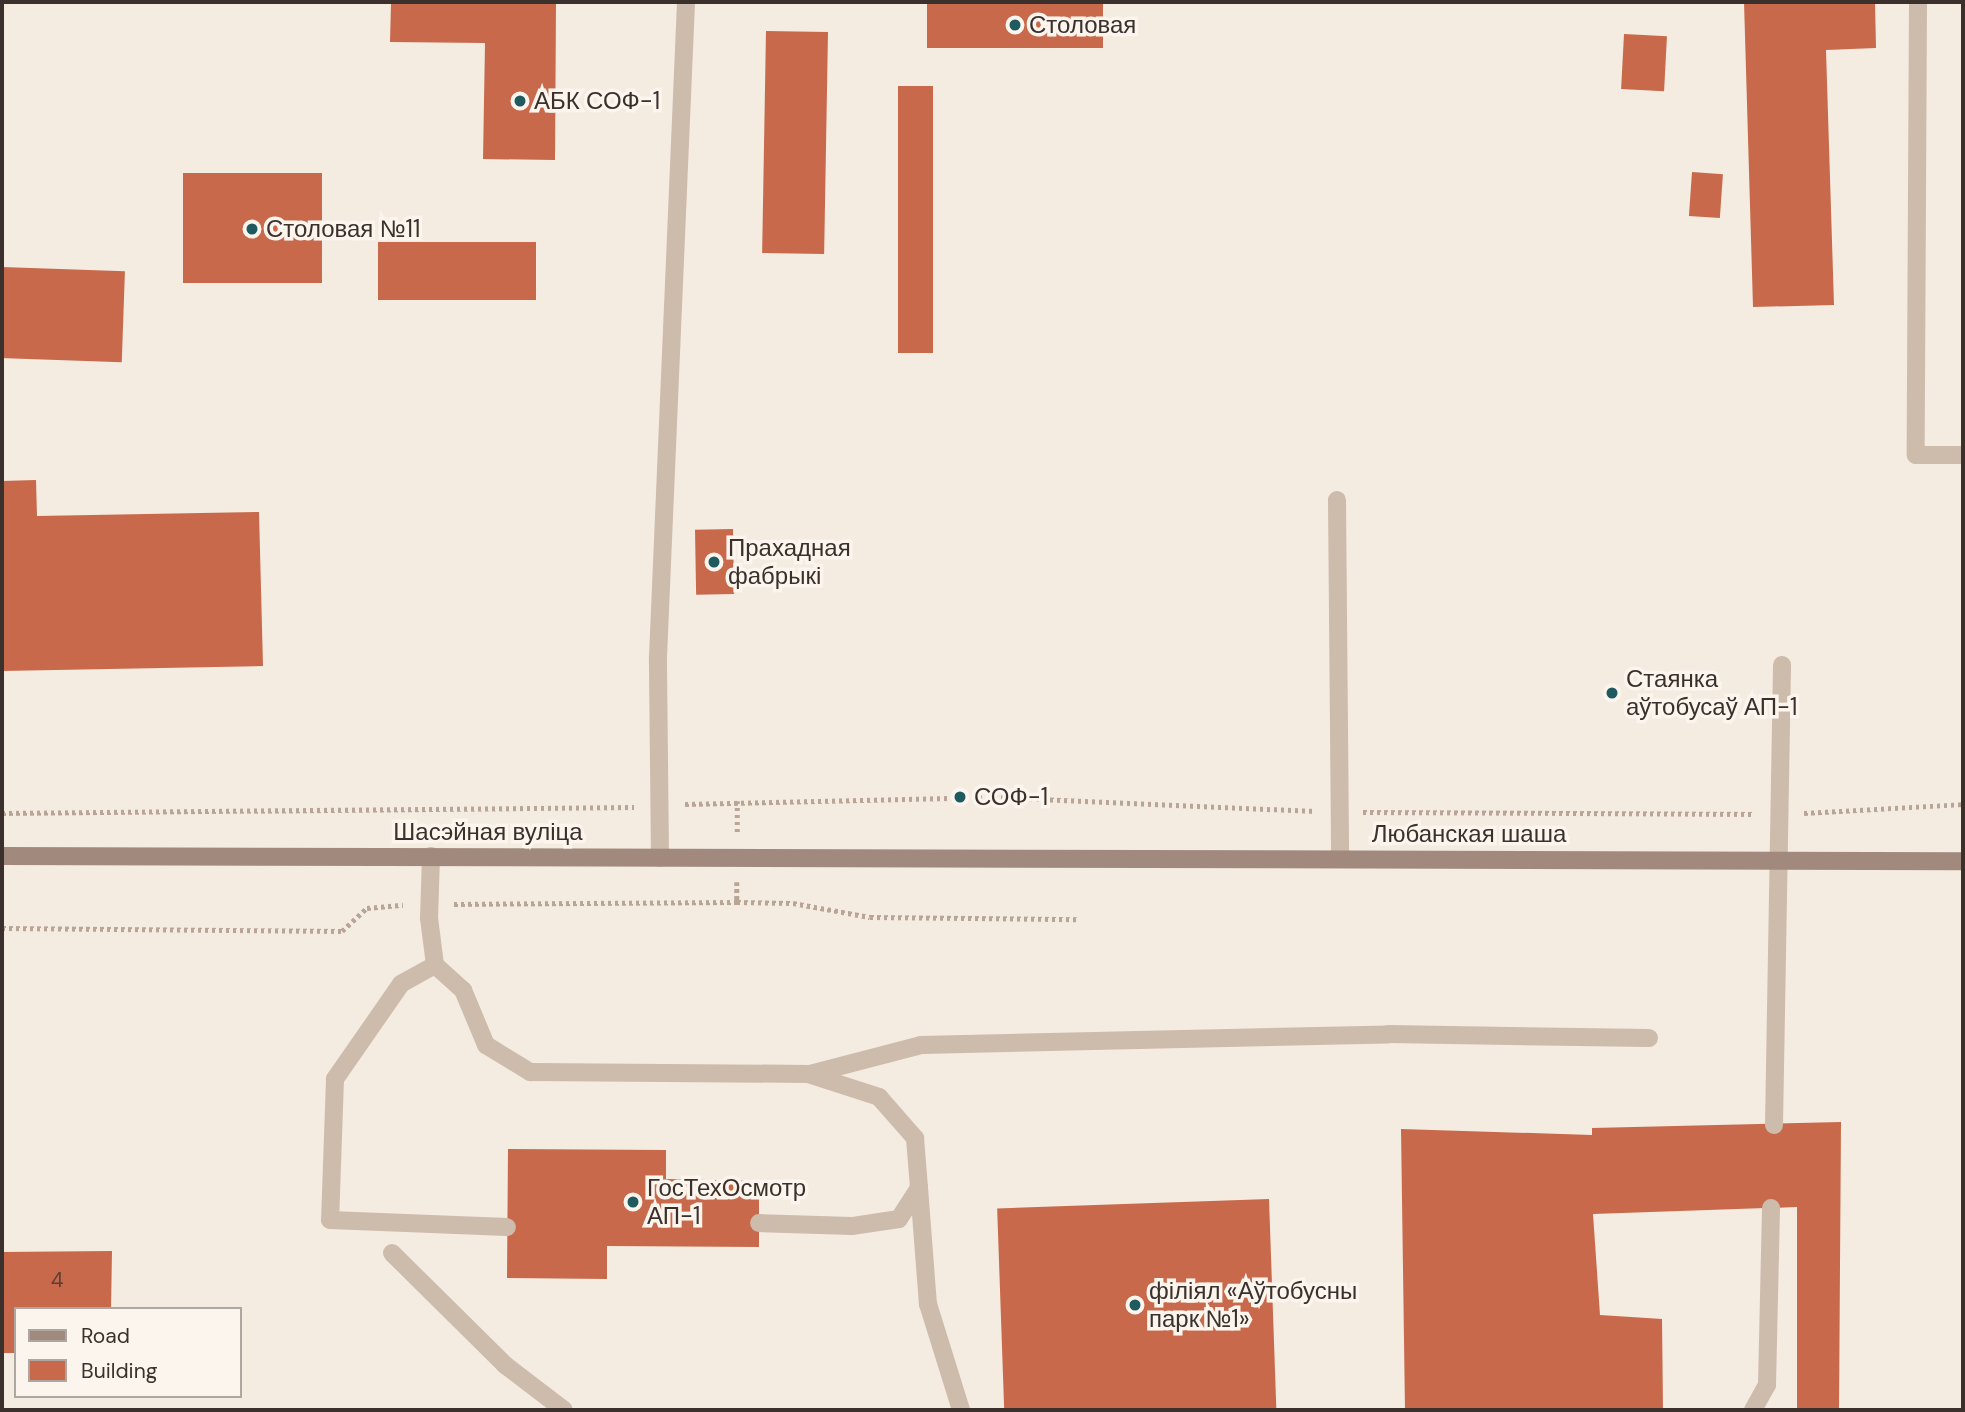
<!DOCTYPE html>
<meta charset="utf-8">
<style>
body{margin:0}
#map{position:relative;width:1965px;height:1412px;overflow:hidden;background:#f4ebe1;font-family:"DM Sans",sans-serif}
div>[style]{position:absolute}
.building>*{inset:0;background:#c8694b;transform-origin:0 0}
.path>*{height:4.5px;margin-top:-2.25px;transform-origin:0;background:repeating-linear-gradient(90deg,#b9a596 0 3.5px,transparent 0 7px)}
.service>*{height:18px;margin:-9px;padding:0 9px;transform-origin:9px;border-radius:9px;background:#cdbbac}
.secondary>*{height:18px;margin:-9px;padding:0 9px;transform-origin:9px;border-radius:9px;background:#a18a7d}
.dots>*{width:19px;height:19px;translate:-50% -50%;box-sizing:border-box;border:4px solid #fbf5ee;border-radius:50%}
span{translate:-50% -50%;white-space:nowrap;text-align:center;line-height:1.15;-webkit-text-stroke:7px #fbf5ee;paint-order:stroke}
.number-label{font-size:21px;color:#5e3e33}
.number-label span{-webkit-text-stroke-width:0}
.poi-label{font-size:24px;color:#3b302b}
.left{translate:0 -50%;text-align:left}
.street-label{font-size:24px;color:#3b302b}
.frame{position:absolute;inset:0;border:4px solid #3b302b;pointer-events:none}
.legend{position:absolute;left:14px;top:1307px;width:228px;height:91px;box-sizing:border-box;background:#fbf5ee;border:2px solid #aea6a0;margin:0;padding:9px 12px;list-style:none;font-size:21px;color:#3b302b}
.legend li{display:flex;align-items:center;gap:14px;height:35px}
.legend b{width:35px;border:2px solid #aea6a0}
</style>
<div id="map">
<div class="building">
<i style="clip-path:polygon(556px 2px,555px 160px,483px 159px,485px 43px,390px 42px,391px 3px)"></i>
<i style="left:927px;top:2px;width:176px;height:46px"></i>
<i style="clip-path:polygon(1744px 2px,1875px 2px,1876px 48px,1826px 50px,1834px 305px,1753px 307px)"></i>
<i style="left:766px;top:31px;width:62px;height:222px;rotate:1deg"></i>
<i style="left:1624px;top:34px;width:43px;height:55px;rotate:3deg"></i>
<i style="left:898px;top:86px;width:35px;height:267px"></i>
<i style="left:1692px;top:172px;width:31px;height:44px;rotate:4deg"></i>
<i style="left:183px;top:173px;width:139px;height:110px"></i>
<i style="left:378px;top:242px;width:158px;height:58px"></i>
<i style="left:2px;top:267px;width:123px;height:91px;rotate:2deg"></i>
<i style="clip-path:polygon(36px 480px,37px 516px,259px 512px,263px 666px,2px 671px,2px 481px)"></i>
<i style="left:733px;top:529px;width:65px;height:38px;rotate:89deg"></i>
<i style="clip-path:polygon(1841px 1122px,1839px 1410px,1797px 1410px,1797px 1207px,1593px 1214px,1600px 1315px,1662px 1319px,1663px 1410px,1405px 1410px,1401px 1129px,1592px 1135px,1592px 1128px)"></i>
<i style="clip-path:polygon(508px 1149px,666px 1150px,666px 1179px,759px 1181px,759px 1247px,607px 1246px,607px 1279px,507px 1278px)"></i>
<i style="left:1269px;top:1199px;width:211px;height:272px;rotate:88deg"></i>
<i style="clip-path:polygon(112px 1251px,111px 1309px,16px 1309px,16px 1353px,2px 1353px,2px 1252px)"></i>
</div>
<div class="path">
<i style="left:685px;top:804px;width:309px;rotate:-1.3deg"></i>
<i style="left:994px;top:797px;width:322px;rotate:2.5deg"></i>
<i style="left:1363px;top:812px;width:391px;rotate:0.3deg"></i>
<i style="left:2px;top:813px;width:632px;rotate:-0.54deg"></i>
<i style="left:1804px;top:813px;width:159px;rotate:-3.2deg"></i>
<i style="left:737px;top:832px;width:31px;rotate:-90deg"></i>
<i style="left:737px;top:882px;width:20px;rotate:90deg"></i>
<i style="left:737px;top:902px;width:56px;rotate:1deg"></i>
<i style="left:793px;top:903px;width:78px;rotate:10.3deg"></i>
<i style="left:870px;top:917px;width:208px;rotate:0.6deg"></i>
<i style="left:454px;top:904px;width:283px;rotate:-0.4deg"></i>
<i style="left:2px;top:928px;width:340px;rotate:0.5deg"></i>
<i style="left:342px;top:931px;width:34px;rotate:-43deg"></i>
<i style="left:367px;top:908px;width:36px;rotate:-5deg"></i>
</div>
<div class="service">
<i style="left:1918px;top:2px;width:453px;rotate:90.3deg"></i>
<i style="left:1916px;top:455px;width:47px"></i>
<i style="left:1337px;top:500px;width:359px;rotate:89.5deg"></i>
<i style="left:431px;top:856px;width:62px;rotate:91.8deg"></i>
<i style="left:429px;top:918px;width:47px;rotate:82.7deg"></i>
<i style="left:435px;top:965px;width:38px;rotate:42deg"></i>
<i style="left:463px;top:990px;width:60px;rotate:67.3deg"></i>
<i style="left:486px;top:1045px;width:52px;rotate:31.5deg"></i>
<i style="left:530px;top:1072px;width:278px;rotate:0.4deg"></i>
<i style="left:808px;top:1074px;width:75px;rotate:17.9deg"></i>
<i style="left:879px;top:1097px;width:55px;rotate:48.7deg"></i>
<i style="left:915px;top:1138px;width:50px;rotate:85.4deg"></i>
<i style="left:919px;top:1188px;width:37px;rotate:123deg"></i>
<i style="left:899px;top:1219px;width:48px;rotate:171.5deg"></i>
<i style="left:852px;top:1226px;width:93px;rotate:-178.2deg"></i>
<i style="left:660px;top:858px;width:201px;rotate:-90.6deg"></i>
<i style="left:658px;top:657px;width:656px;rotate:-87.55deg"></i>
<i style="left:435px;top:965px;width:39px;rotate:151deg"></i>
<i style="left:401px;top:984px;width:116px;rotate:124.8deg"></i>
<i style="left:335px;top:1079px;width:141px;rotate:92deg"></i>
<i style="left:330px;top:1220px;width:177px;rotate:2.3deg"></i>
<i style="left:810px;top:1074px;width:115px;rotate:-14.6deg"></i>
<i style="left:921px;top:1045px;width:467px;rotate:-1.3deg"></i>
<i style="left:1388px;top:1034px;width:261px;rotate:0.9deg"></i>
<i style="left:1774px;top:1125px;width:460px;rotate:-89deg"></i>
<i style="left:919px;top:1188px;width:116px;rotate:85.6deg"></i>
<i style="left:928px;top:1304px;width:111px;rotate:72.7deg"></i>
<i style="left:392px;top:1253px;width:159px;rotate:44.7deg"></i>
<i style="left:505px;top:1365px;width:74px;rotate:37.3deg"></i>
<i style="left:1753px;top:1410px;width:29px;rotate:-61deg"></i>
<i style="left:1767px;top:1385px;width:177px;rotate:-88.7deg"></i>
</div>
<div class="secondary">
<i style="left:2px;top:856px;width:1961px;rotate:0.15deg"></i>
</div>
<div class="dots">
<i style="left:1015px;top:25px;background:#1f5a5e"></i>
<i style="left:520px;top:101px;background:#1f5a5e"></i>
<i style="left:252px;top:229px;background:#1f5a5e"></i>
<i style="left:714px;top:562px;background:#1f5a5e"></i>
<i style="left:1612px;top:693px;background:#1f5a5e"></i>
<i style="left:960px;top:797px;background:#1f5a5e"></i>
<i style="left:633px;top:1202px;background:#1f5a5e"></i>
<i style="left:1135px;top:1305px;background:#1f5a5e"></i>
</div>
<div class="number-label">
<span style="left:57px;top:1280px">4</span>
</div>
<div class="poi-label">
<span class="left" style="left:1029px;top:25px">Столовая</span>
<span class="left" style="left:534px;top:101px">АБК СОФ-1</span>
<span class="left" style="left:266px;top:229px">Столовая №11</span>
<span class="left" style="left:728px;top:562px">Прахадная<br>фабрыкі</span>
<span class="left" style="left:1626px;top:693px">Стаянка<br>аўтобусаў АП-1</span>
<span class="left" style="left:974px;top:797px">СОФ-1</span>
<span class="left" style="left:647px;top:1202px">ГосТехОсмотр<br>АП-1</span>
<span class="left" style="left:1149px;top:1305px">філіял «Аўтобусны<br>парк №1»</span>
</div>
<div class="street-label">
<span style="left:488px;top:832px">Шасэйная вуліца</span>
<span style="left:1469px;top:834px">Любанская шаша</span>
</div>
<div class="frame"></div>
<ul class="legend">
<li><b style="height:9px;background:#a18a7d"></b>Road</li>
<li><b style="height:19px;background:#c8694b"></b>Building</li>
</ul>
</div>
